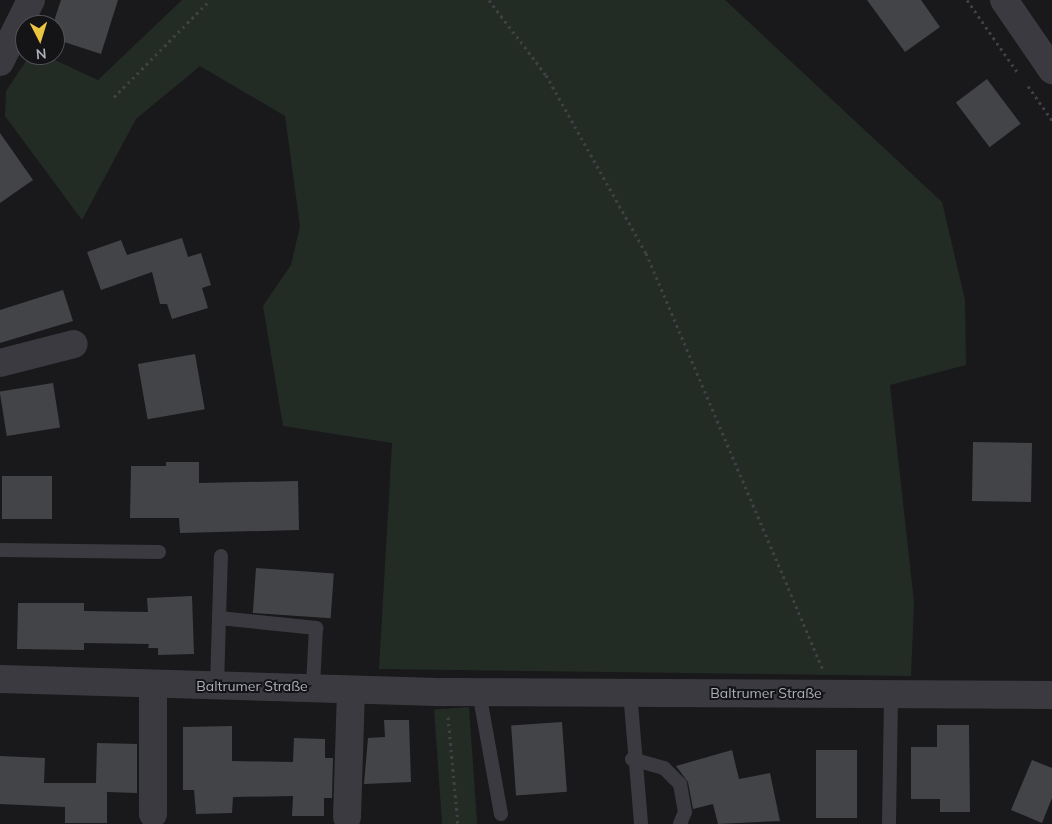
<!DOCTYPE html>
<meta charset="utf-8">
<style>
body{margin:0}
#map{position:relative;width:1052px;height:824px;overflow:hidden;background:#19191b;font-family:Mulish,sans-serif}
div>[style]{position:absolute}
.green>*{inset:0;background:#232b25;transform-origin:0 0}
.building>*{inset:0;background:#434448;transform-origin:0 0}
.path>*{height:3px;margin-top:-1.5px;transform-origin:0;background:repeating-linear-gradient(90deg,#404147 0 2.5px,transparent 0 6.5px)}
.service>*{height:14px;margin:-7px;padding:0 7px;transform-origin:7px;border-radius:7px;background:#3a3a40}
.minor>*{height:28px;margin:-14px;padding:0 14px;transform-origin:14px;border-radius:14px;background:#3a3a40}
span{translate:-50% -50%;white-space:nowrap;text-align:center;line-height:1.15;-webkit-text-stroke:4px #141416;paint-order:stroke}
.street-label{font-size:14px;color:#acafba}
.north{position:absolute;left:15px;top:15px;width:50px;height:50px;box-sizing:border-box;background:#141416;border:1px solid #515258;border-radius:50%;rotate:175deg;font-size:14px;font-weight:700;line-height:20px;text-align:center;color:#acafba}
.north::after{content:'';display:block;margin:auto;width:18px;height:22px;background:#eac542;clip-path:polygon(50% 0,100% 100%,50% 72%,0 100%)}
</style>
<div id="map">
<div class="green">
<i style="clip-path:polygon(182px 0,725px 0,942px 202px,965px 300px,966px 365px,890px 385px,914px 602px,911px 676px,379px 669px,392px 443px,283px 426px,263px 306px,291px 265px,300px 226px,285px 116px,200px 66px,136px 119px,82px 220px,5px 116px,6px 91px,30px 55px,44px 55px,98px 80px)"></i>
<i style="left:469px;top:707px;width:117px;height:35px;rotate:86deg"></i>
</div>
<div class="building">
<i style="clip-path:polygon(61px 0,118px 0,101px 54px,55px 39px,55px 18px)"></i>
<i style="clip-path:polygon(867px 0,921px 0,940px 27px,905px 52px)"></i>
<i style="left:987px;top:79px;width:56px;height:39px;rotate:53deg"></i>
<i style="clip-path:polygon(0 133px,33px 180px,0 203px)"></i>
<i style="clip-path:polygon(182px 238px,188px 257px,201px 253px,211px 285px,202px 288px,208px 308px,172px 319px,167px 304px,160px 304px,152px 272px,101px 290px,87px 252px,121px 240px,127px 255px)"></i>
<i style="clip-path:polygon(63px 290px,73px 321px,0 343px,0 310px)"></i>
<i style="left:195px;top:354px;width:56px;height:58px;rotate:80deg"></i>
<i style="left:53px;top:383px;width:45px;height:54px;rotate:81deg"></i>
<i style="left:973px;top:442px;width:59px;height:59px;rotate:1deg"></i>
<i style="clip-path:polygon(166px 462px,199px 462px,199px 483px,298px 481px,299px 530px,180px 533px,179px 518px,130px 518px,131px 466px,166px 466px)"></i>
<i style="left:2px;top:476px;width:50px;height:43px"></i>
<i style="left:256px;top:568px;width:78px;height:45px;rotate:4deg"></i>
<i style="clip-path:polygon(192px 596px,194px 654px,158px 655px,158px 648px,148px 648px,149px 644px,84px 643px,84px 650px,17px 649px,18px 603px,84px 603px,84px 611px,148px 612px,147px 598px)"></i>
<i style="clip-path:polygon(384px 720px,409px 720px,411px 782px,364px 784px,368px 738px,385px 737px)"></i>
<i style="left:562px;top:722px;width:70px;height:51px;rotate:86deg"></i>
<i style="clip-path:polygon(937px 725px,969px 725px,970px 812px,940px 812px,940px 799px,911px 799px,911px 747px,937px 747px)"></i>
<i style="clip-path:polygon(232px 726px,232px 761px,293px 762px,294px 738px,325px 739px,325px 758px,333px 758px,332px 798px,324px 798px,324px 816px,292px 816px,293px 796px,233px 797px,232px 813px,196px 814px,194px 790px,183px 790px,183px 727px)"></i>
<i style="clip-path:polygon(97px 743px,137px 744px,137px 793px,107px 792px,107px 823px,65px 823px,65px 807px,0 804px,0 756px,45px 758px,44px 783px,96px 783px)"></i>
<i style="clip-path:polygon(732px 750px,739px 779px,770px 773px,780px 821px,718px 824px,713px 804px,693px 809px,688px 782px,676px 766px)"></i>
<i style="left:816px;top:750px;width:41px;height:68px"></i>
<i style="clip-path:polygon(1032px 760px,1052px 768px,1052px 798px,1042px 823px,1011px 810px)"></i>
</div>
<div class="path">
<i style="left:489px;top:0;width:94px;rotate:52.8deg"></i>
<i style="left:546px;top:75px;width:204px;rotate:60.7deg"></i>
<i style="left:646px;top:253px;width:451px;rotate:67deg"></i>
<i style="left:967px;top:0;width:89px;rotate:55.1deg"></i>
<i style="left:1028px;top:86px;width:42px;rotate:54.8deg"></i>
<i style="left:114px;top:97px;width:136px;rotate:-45.3deg"></i>
<i style="left:448px;top:717px;width:107px;rotate:84.7deg"></i>
</div>
<div class="service">
<i style="left:0;top:550px;width:159px;rotate:0.7deg"></i>
<i style="left:219px;top:618px;width:62px;rotate:-88.2deg"></i>
<i style="left:217px;top:686px;width:68px;rotate:-88.3deg"></i>
<i style="left:219px;top:618px;width:98px;rotate:5.9deg"></i>
<i style="left:316px;top:628px;width:58px;rotate:93deg"></i>
<i style="left:479px;top:692px;width:124px;rotate:79.8deg"></i>
<i style="left:630px;top:692px;width:132px;rotate:85.2deg"></i>
<i style="left:632px;top:759px;width:33px;rotate:16deg"></i>
<i style="left:664px;top:768px;width:23px;rotate:45deg"></i>
<i style="left:680px;top:784px;width:28px;rotate:80deg"></i>
<i style="left:685px;top:812px;width:13px;rotate:113deg"></i>
<i style="left:889px;top:824px;width:131px;rotate:-89.1deg"></i>
</div>
<div class="minor">
<i style="left:1004px;top:0;width:85px;rotate:55.6deg"></i>
<i style="left:0;top:62px;width:69px;rotate:-63.4deg"></i>
<i style="left:0;top:363px;width:76px;rotate:-14.4deg"></i>
<i style="left:0;top:679px;width:445px;rotate:1.7deg"></i>
<i style="left:445px;top:692px;width:607px;rotate:0.28deg"></i>
<i style="left:153px;top:685px;width:129px;rotate:90deg"></i>
<i style="left:347px;top:817px;width:127px;rotate:-88.2deg"></i>
</div>
<div class="street-label">
<span style="left:252px;top:686px">Baltrumer Straße</span>
<span style="left:766px;top:693px">Baltrumer Straße</span>
</div>
<div class="north">N</div>
</div>
